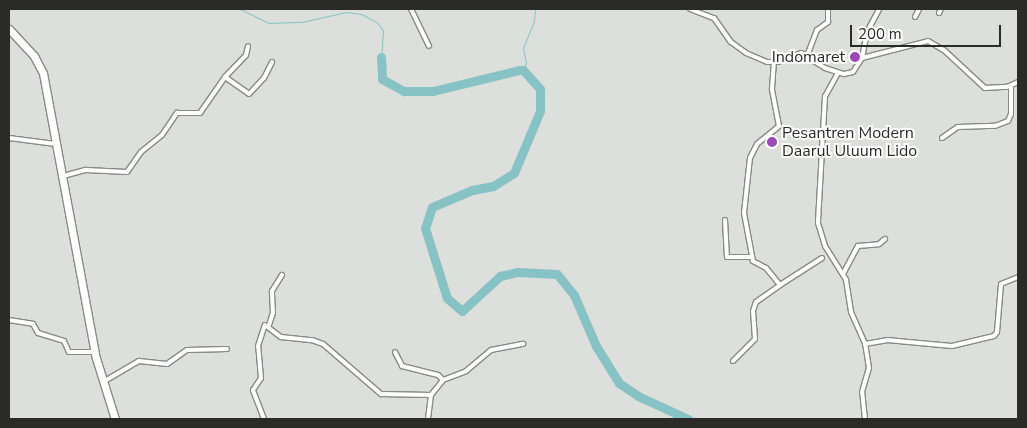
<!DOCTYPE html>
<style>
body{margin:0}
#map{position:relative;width:1027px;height:428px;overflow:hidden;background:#dddfdc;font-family:"Nunito Sans",sans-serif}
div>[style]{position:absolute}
.stream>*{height:1px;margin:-0.5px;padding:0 0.5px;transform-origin:0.5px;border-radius:0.5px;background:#87c3c4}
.river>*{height:9px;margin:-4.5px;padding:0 4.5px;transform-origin:4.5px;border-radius:4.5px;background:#87c3c4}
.roads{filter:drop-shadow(1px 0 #888a86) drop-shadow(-1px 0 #888a86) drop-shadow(0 1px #888a86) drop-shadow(0 -1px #888a86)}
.street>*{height:4px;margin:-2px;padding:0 2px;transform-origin:2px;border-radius:2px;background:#fff}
.highway>*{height:7px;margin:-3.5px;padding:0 3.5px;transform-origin:3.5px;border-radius:3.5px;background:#fff}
.dots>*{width:14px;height:14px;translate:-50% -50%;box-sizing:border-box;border:2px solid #fff;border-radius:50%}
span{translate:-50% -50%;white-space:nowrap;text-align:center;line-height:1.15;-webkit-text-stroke:4px #fff;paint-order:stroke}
.poi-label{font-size:16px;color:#2a2b29}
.right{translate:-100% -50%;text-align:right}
.left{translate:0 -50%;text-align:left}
.frame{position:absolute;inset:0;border:10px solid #2a2b29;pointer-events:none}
.scale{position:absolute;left:850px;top:25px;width:151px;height:22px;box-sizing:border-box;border:2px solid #2a2b29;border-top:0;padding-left:6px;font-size:15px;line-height:18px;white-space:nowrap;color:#2a2b29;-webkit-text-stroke:4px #fff;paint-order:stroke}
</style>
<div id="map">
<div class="stream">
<i style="left:240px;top:9px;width:32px;rotate:26deg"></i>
<i style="left:269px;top:23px;width:33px;rotate:-2deg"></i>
<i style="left:302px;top:22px;width:45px;rotate:-12.8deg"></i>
<i style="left:346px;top:12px;width:15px;rotate:8deg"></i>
<i style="left:361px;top:14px;width:18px;rotate:27deg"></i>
<i style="left:377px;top:22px;width:11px;rotate:56deg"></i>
<i style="left:383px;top:31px;width:26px;rotate:94deg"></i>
<i style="left:523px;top:70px;width:8px;rotate:-67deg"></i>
<i style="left:526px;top:63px;width:15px;rotate:-101deg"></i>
<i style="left:523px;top:48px;width:29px;rotate:-68deg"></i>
<i style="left:534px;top:21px;width:12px;rotate:-85deg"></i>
</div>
<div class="river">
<i style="left:381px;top:57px;width:22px;rotate:87deg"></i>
<i style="left:382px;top:79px;width:25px;rotate:29deg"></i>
<i style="left:404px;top:91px;width:29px"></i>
<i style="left:433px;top:91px;width:89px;rotate:-13.7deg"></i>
<i style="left:519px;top:70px;width:4px"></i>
<i style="left:523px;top:70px;width:25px;rotate:48deg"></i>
<i style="left:540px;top:89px;width:22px;rotate:90deg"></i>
<i style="left:540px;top:111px;width:67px;rotate:112.8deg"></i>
<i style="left:514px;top:173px;width:25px;rotate:148deg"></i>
<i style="left:493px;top:186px;width:21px;rotate:169deg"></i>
<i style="left:472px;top:190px;width:43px;rotate:157deg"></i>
<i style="left:432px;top:207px;width:22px;rotate:108deg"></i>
<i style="left:425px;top:228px;width:73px;rotate:72.6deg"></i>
<i style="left:447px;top:298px;width:20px;rotate:41deg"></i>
<i style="left:462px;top:311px;width:52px;rotate:-42.6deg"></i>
<i style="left:500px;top:276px;width:18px;rotate:-13deg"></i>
<i style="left:518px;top:272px;width:39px;rotate:3deg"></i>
<i style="left:557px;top:274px;width:27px;rotate:51deg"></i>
<i style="left:574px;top:295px;width:56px;rotate:66.7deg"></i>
<i style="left:596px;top:346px;width:44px;rotate:58.1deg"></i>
<i style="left:619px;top:383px;width:23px;rotate:34deg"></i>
<i style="left:638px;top:396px;width:55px;rotate:24.7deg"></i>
</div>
<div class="roads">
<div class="street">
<i style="left:411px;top:9px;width:41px;rotate:64.1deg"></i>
<i style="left:690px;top:9px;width:26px;rotate:21deg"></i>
<i style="left:714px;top:18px;width:29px;rotate:55deg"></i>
<i style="left:731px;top:42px;width:19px;rotate:36deg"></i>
<i style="left:746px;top:53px;width:23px;rotate:23deg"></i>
<i style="left:767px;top:62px;width:11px"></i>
<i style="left:778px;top:62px;width:25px;rotate:-21deg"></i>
<i style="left:801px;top:53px;width:28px;rotate:32deg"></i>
<i style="left:825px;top:68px;width:20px;rotate:18deg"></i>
<i style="left:844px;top:74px;width:9px;rotate:-13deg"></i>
<i style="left:853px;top:72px;width:17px;rotate:-57deg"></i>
<i style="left:862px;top:58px;width:68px;rotate:-14.4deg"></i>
<i style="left:928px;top:41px;width:20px;rotate:30deg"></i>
<i style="left:945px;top:51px;width:54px;rotate:42.8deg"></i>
<i style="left:985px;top:88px;width:22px;rotate:-3deg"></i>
<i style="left:1007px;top:87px;width:12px;rotate:-24deg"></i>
<i style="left:939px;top:13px;width:4px;rotate:-63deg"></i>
<i style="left:915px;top:17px;width:9px;rotate:-63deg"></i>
<i style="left:807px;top:56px;width:28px;rotate:-69deg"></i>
<i style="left:817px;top:30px;width:14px;rotate:-36deg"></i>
<i style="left:828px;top:22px;width:13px;rotate:-90deg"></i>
<i style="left:862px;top:58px;width:26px;rotate:-79deg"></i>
<i style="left:867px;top:32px;width:26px;rotate:-62deg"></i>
<i style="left:838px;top:73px;width:26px;rotate:119deg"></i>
<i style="left:825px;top:96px;width:127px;rotate:93.2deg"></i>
<i style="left:818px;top:223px;width:24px;rotate:73deg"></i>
<i style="left:825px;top:246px;width:40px;rotate:58deg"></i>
<i style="left:846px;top:280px;width:32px;rotate:81deg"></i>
<i style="left:851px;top:312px;width:35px;rotate:66deg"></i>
<i style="left:225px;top:77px;width:29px;rotate:35deg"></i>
<i style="left:249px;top:94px;width:22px;rotate:-47deg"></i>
<i style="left:264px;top:78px;width:18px;rotate:-63deg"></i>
<i style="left:9px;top:138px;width:47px;rotate:7.3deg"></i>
<i style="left:942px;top:138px;width:19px;rotate:-35deg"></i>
<i style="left:958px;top:127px;width:37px;rotate:-2deg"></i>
<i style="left:995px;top:126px;width:14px;rotate:-21deg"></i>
<i style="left:1008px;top:121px;width:8px;rotate:-67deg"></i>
<i style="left:1011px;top:114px;width:28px;rotate:-90deg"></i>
<i style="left:63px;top:176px;width:24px;rotate:-15deg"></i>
<i style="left:86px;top:170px;width:41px;rotate:2.8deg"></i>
<i style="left:127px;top:172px;width:24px;rotate:-55deg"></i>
<i style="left:141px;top:152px;width:27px;rotate:-39deg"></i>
<i style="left:162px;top:135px;width:27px;rotate:-56deg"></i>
<i style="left:177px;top:113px;width:23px"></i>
<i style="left:200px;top:113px;width:44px;rotate:-55.2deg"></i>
<i style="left:225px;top:77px;width:30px;rotate:-46deg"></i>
<i style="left:246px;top:55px;width:9px;rotate:-77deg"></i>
<i style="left:725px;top:220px;width:37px;rotate:87deg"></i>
<i style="left:727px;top:257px;width:24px"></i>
<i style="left:843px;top:274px;width:32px;rotate:-62deg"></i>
<i style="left:858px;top:246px;width:21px;rotate:-5deg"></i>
<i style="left:879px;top:244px;width:8px;rotate:-40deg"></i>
<i style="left:780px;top:285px;width:50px;rotate:-32.7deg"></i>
<i style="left:9px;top:320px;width:24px;rotate:9deg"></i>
<i style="left:33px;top:324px;width:10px;rotate:61deg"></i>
<i style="left:38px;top:333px;width:27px;rotate:17deg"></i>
<i style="left:64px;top:341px;width:12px;rotate:66deg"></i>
<i style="left:69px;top:352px;width:25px"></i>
<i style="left:269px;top:325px;width:13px;rotate:-72deg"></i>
<i style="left:273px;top:313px;width:22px;rotate:-93deg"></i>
<i style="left:272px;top:291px;width:19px;rotate:-58deg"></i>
<i style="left:395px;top:352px;width:16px;rotate:63deg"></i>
<i style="left:402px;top:366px;width:37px;rotate:14deg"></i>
<i style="left:438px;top:375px;width:7px;rotate:45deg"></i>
<i style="left:733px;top:361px;width:31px;rotate:-45deg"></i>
<i style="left:755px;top:339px;width:28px;rotate:-94deg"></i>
<i style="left:753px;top:311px;width:9px;rotate:-72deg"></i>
<i style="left:756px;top:302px;width:29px;rotate:-35deg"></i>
<i style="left:780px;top:285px;width:22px;rotate:-129deg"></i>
<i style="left:766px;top:268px;width:15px;rotate:-152deg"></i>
<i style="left:753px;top:261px;width:49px;rotate:-100.6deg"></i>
<i style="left:744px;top:213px;width:55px;rotate:-83.8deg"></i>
<i style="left:750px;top:158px;width:16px;rotate:-63deg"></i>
<i style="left:757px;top:144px;width:28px;rotate:-39deg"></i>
<i style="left:779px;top:126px;width:38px;rotate:-101deg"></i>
<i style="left:772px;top:89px;width:26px;rotate:-86deg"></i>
<i style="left:103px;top:382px;width:42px;rotate:-30.3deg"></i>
<i style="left:139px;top:361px;width:28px;rotate:6deg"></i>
<i style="left:167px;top:364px;width:24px;rotate:-35deg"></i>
<i style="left:187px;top:350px;width:40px;rotate:-1.4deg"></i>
<i style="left:264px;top:419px;width:31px;rotate:-111deg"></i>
<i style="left:253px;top:390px;width:14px;rotate:-56deg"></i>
<i style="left:261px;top:378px;width:32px;rotate:-95deg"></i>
<i style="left:258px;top:346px;width:22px;rotate:-72deg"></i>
<i style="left:265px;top:325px;width:20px;rotate:37deg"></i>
<i style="left:281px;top:337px;width:31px;rotate:6deg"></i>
<i style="left:312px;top:340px;width:12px;rotate:20deg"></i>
<i style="left:323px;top:344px;width:77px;rotate:40.8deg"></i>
<i style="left:381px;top:394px;width:50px;rotate:1.1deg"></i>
<i style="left:431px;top:395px;width:19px;rotate:-51deg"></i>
<i style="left:443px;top:380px;width:25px;rotate:-21deg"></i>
<i style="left:466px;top:371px;width:33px;rotate:-40deg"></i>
<i style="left:491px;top:350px;width:33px;rotate:-11deg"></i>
<i style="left:428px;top:419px;width:24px;rotate:-83deg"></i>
<i style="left:865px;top:419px;width:27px;rotate:-96deg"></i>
<i style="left:862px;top:392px;width:25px;rotate:-74deg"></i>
<i style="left:869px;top:368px;width:24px;rotate:-99deg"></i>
<i style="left:865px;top:344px;width:22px;rotate:-10deg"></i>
<i style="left:887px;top:340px;width:65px;rotate:5.3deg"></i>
<i style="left:952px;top:346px;width:43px;rotate:-13.4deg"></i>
<i style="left:994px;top:336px;width:5px;rotate:-53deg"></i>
<i style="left:997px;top:332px;width:48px;rotate:-85.2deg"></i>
<i style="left:1001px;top:284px;width:18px;rotate:-22deg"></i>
</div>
<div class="highway">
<i style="left:9px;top:29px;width:37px;rotate:47deg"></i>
<i style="left:34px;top:56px;width:19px;rotate:62deg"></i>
<i style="left:43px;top:73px;width:290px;rotate:79.5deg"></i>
<i style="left:96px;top:358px;width:64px;rotate:72.7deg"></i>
</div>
</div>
<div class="dots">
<i style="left:855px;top:57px;background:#9d49b7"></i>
<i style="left:772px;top:142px;background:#9d49b7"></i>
</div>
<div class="poi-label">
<span class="right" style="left:845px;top:57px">Indomaret</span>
<span class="left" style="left:782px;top:142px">Pesantren Modern<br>Daarul Uluum Lido</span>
</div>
<div class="frame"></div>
<div class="scale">200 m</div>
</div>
